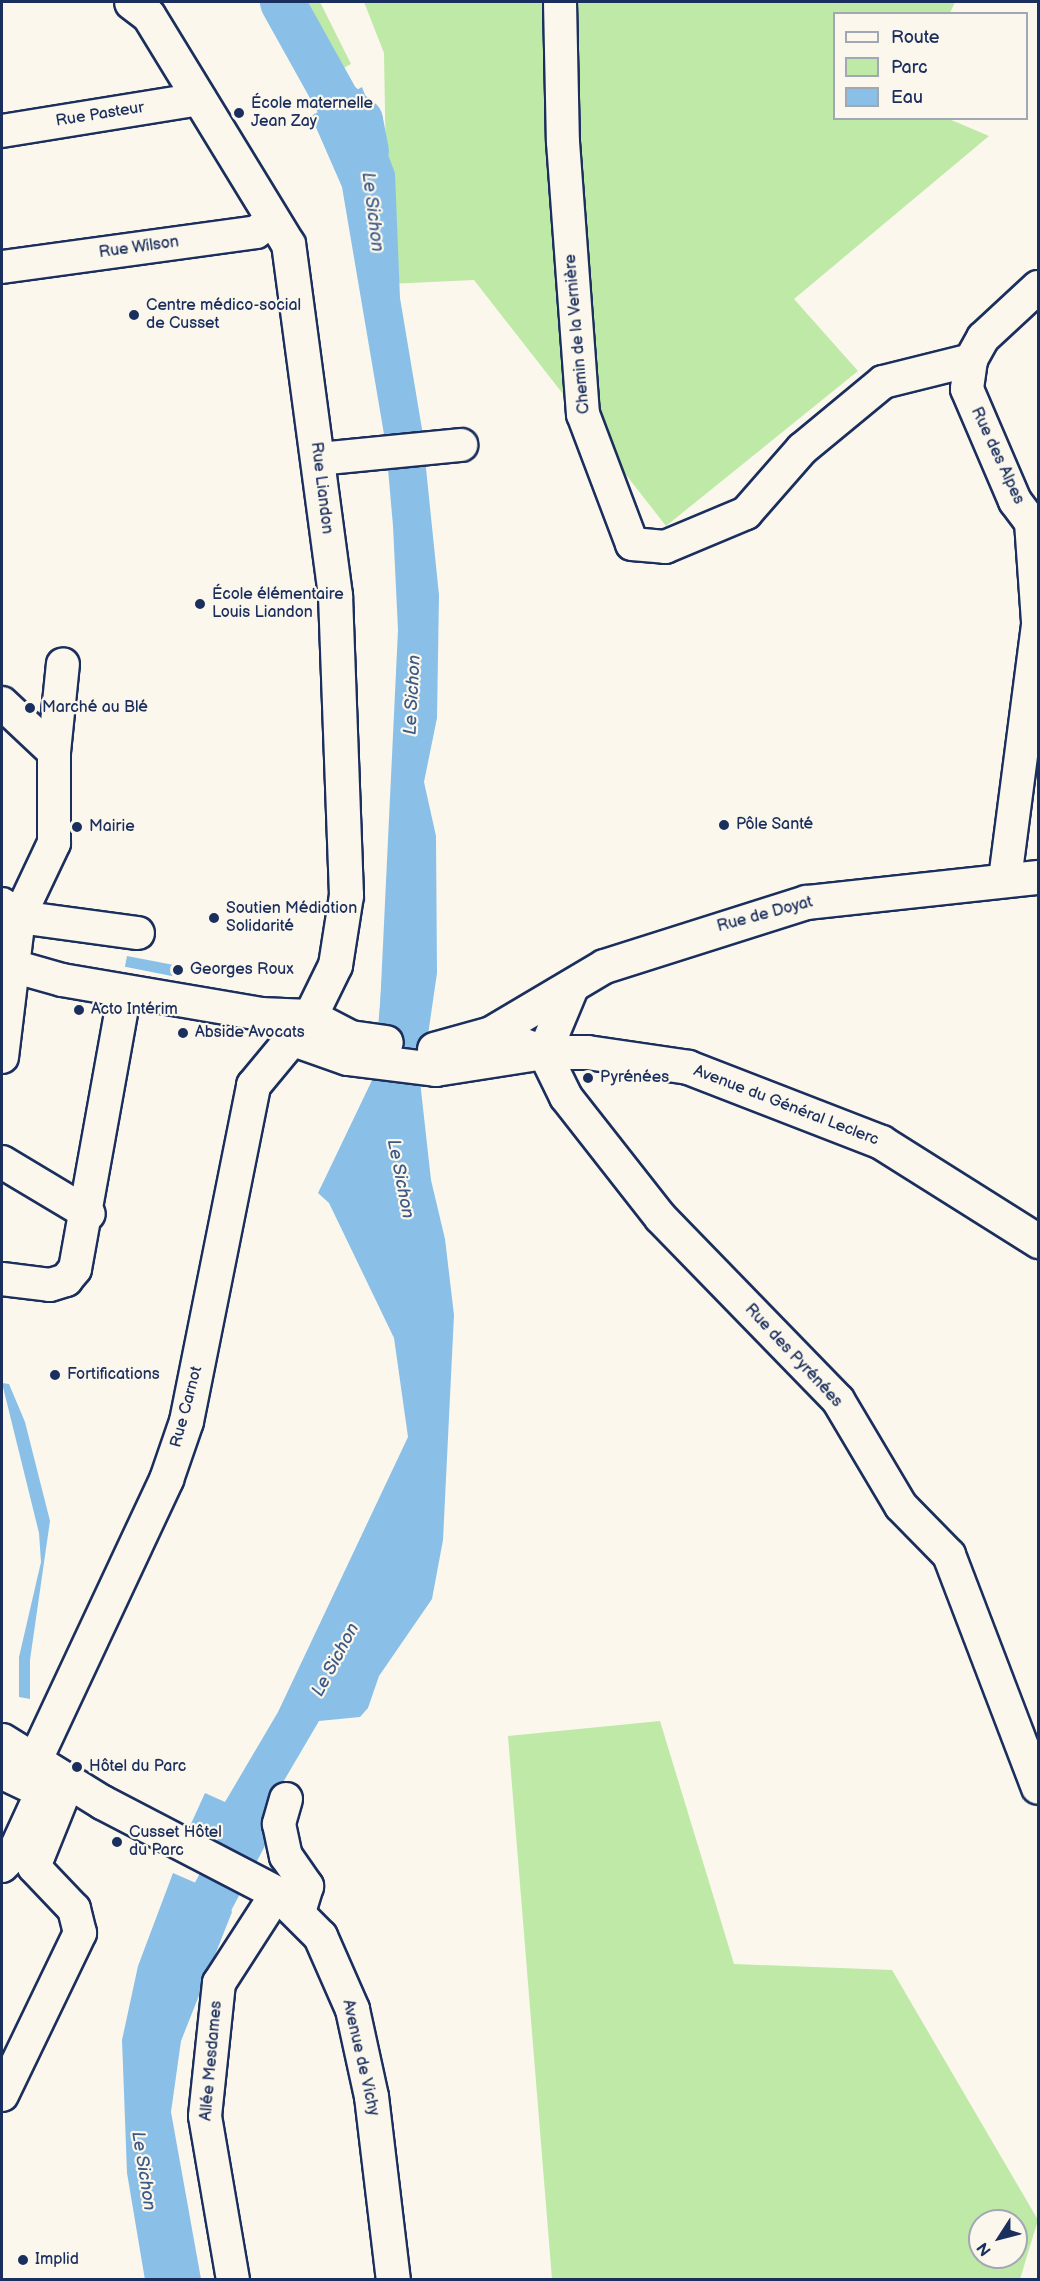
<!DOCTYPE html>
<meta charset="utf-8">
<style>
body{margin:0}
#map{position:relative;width:1040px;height:2281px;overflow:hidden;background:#fbf7ec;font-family:"Balsamiq Sans",sans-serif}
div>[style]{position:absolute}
.green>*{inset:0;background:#bee9a6}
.water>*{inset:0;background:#8ac0e8;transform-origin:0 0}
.pier>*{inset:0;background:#fbf7ec}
.river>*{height:45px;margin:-22.5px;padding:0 22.5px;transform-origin:22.5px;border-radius:22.5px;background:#8ac0e8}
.roads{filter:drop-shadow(2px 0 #1b2f5e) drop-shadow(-2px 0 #1b2f5e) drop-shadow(0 2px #1b2f5e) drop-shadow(0 -2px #1b2f5e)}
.minor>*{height:32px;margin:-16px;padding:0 16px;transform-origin:16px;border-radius:16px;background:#fbf7ec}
.major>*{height:33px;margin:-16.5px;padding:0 16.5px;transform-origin:16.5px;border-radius:16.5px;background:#fbf7ec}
.dots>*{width:16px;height:16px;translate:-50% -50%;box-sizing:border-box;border:3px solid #fbf7ec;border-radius:50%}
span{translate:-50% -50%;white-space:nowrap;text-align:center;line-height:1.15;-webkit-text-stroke:4.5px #fbf7ec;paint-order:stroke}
.poi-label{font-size:16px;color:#1b2f5e}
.left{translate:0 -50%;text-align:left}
.street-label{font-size:16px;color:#1b2f5e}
.water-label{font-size:18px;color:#3c5a87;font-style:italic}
.frame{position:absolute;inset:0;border:3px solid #1b2f5e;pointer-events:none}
.legend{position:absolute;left:833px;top:12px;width:195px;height:108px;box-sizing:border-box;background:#fbf7ec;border:2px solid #a1a7b3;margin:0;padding:8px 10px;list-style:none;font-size:18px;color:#1b2f5e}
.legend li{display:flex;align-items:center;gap:12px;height:30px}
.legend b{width:30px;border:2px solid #a1a7b3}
.north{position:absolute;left:968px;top:2209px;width:60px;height:60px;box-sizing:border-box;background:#fbf7ec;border:2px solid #a1a7b3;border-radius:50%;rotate:234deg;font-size:16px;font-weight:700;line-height:24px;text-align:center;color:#1b2f5e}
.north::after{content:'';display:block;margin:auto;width:21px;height:27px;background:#1b2f5e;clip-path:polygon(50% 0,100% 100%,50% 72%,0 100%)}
</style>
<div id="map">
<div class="green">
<i style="clip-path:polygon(301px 2px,320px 2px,351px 64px,312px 85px,305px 85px,267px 21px)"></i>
<i style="clip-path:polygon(364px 2px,955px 2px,950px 13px,834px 14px,834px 118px,949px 119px,989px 136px,794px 299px,858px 371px,666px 526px,474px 280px,388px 284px,384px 53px)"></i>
<i style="clip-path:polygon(evenodd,660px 1721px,734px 1964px,892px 1970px,1038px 2220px,1020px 2279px,552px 2279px,508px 1736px,660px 1721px,980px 2221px,1016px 2221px,1016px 2257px,980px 2257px,980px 2221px)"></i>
</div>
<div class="water">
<i style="clip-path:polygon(362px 87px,395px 173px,400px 298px,422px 429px,439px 595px,437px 718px,424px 782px,436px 836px,437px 973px,428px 1035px,379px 1028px,398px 630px,393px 526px,386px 446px,342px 187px,311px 116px)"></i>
<i style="left:127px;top:956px;width:49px;height:11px;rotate:11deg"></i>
<i style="clip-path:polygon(375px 1074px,420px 1081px,431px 1180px,445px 1239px,454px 1315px,443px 1540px,432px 1599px,379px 1676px,368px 1708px,360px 1717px,319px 1721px,255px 1830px,267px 1838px,259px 1857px,190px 1826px,205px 1793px,225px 1802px,278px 1712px,408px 1437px,394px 1338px,329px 1203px,318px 1193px)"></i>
<i style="clip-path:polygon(2px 1383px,9px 1384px,25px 1422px,50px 1521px,30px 1660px,30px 1699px,19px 1697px,19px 1657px,41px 1562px,39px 1533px)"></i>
<i style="clip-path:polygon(173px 1873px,226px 1896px,232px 1912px,181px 2041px,171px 2112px,201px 2279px,145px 2280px,127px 2173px,122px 2040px,138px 1966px)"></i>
</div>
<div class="pier">
<i style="clip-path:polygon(190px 1826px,206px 1833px,259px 1857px,205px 1836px)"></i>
</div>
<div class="river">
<i style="left:282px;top:2px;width:113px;rotate:60.9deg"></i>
<i style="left:337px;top:101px;width:30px;rotate:40deg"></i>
<i style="left:360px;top:120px;width:31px;rotate:79deg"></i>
<i style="left:394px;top:1100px;width:131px;rotate:-85.2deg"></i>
<i style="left:187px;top:1945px;width:170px;rotate:-62.4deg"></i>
</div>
<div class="roads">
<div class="minor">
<i style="left:560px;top:2px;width:140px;rotate:88.8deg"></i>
<i style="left:563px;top:142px;width:273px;rotate:85.8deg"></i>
<i style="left:583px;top:414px;width:139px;rotate:69.3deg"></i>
<i style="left:632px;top:544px;width:33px;rotate:5deg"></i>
<i style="left:665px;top:547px;width:88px;rotate:-22.8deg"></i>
<i style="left:746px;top:513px;width:85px;rotate:-48.8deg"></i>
<i style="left:802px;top:449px;width:105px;rotate:-39.6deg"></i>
<i style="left:883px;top:382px;width:91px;rotate:-14deg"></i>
<i style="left:2px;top:131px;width:200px;rotate:-9.2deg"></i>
<i style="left:2px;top:267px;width:256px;rotate:-7.8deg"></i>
<i style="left:256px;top:232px;width:21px;rotate:-35deg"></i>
<i style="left:1038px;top:287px;width:75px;rotate:137.2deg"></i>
<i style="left:983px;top:338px;width:25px;rotate:119deg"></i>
<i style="left:971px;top:360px;width:29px;rotate:98deg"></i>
<i style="left:967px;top:389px;width:122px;rotate:66.8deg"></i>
<i style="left:1015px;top:501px;width:26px;rotate:53deg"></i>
<i style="left:1031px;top:522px;width:99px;rotate:86deg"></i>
<i style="left:318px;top:459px;width:144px;rotate:-5.6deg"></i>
<i style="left:2px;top:703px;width:71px;rotate:43.3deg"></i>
<i style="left:1005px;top:879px;width:257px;rotate:-82.6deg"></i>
<i style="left:2px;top:904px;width:21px;rotate:37deg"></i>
<i style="left:19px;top:917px;width:120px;rotate:7.7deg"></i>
<i style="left:2px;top:963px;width:62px;rotate:15.8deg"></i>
<i style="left:62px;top:980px;width:201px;rotate:9.7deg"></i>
<i style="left:260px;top:1014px;width:50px;rotate:2.3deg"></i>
<i style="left:519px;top:1043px;width:27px;rotate:20deg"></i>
<i style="left:544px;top:1052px;width:50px;rotate:63.9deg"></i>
<i style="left:566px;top:1097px;width:154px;rotate:51.9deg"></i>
<i style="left:661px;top:1218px;width:254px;rotate:45.8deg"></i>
<i style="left:838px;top:1400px;width:123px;rotate:59.3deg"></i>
<i style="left:901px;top:1506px;width:69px;rotate:45.6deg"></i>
<i style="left:949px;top:1555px;width:249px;rotate:69.1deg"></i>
<i style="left:2px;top:1057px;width:141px;rotate:-83.1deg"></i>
<i style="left:19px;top:917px;width:82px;rotate:-64.7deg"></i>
<i style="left:54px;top:843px;width:91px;rotate:-90deg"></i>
<i style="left:54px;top:752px;width:88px;rotate:-84.2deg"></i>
<i style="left:2px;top:1162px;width:101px;rotate:30.9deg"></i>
<i style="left:2px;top:1279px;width:48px;rotate:7.1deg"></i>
<i style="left:50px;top:1285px;width:17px;rotate:-17deg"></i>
<i style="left:66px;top:1280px;width:14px;rotate:-51deg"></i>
<i style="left:75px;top:1269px;width:282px;rotate:-79.8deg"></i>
<i style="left:286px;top:1799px;width:26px;rotate:106deg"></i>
<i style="left:279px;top:1824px;width:33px;rotate:78deg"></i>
<i style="left:286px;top:1856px;width:37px;rotate:55deg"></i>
<i style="left:307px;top:1886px;width:27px;rotate:107deg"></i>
<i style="left:2px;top:1866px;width:16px;rotate:-45deg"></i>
<i style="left:13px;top:1855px;width:55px;rotate:-65.3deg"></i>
<i style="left:2px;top:2095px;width:180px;rotate:-64.3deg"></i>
<i style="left:80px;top:1933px;width:25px;rotate:-104deg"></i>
<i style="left:74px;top:1909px;width:58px;rotate:-133.6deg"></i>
<i style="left:34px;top:1867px;width:72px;rotate:-68.1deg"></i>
<i style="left:233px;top:2280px;width:166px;rotate:-99.7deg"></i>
<i style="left:205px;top:2116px;width:134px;rotate:-84deg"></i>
<i style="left:219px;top:1983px;width:107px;rotate:-57.2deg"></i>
</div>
<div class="major">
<i style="left:310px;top:1016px;width:45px;rotate:27.7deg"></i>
<i style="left:350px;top:1037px;width:36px;rotate:8deg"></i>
<i style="left:293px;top:1039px;width:57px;rotate:19.4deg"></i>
<i style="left:347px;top:1058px;width:89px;rotate:7.1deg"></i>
<i style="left:435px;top:1069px;width:110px;rotate:-8.9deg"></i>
<i style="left:544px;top:1052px;width:43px"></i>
<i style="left:587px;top:1052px;width:102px;rotate:8.4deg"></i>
<i style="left:688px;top:1067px;width:207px;rotate:21.2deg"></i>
<i style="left:881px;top:1142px;width:186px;rotate:32.2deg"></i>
<i style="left:434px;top:1049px;width:59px;rotate:-15.7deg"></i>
<i style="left:491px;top:1033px;width:131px;rotate:-30.7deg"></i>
<i style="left:604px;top:966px;width:212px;rotate:-17.6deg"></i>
<i style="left:806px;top:902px;width:233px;rotate:-6.2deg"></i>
<i style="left:544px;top:1052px;width:70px;rotate:-67.4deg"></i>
<i style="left:2px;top:1740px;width:118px;rotate:31.8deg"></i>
<i style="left:102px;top:1802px;width:197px;rotate:27.5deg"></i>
<i style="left:277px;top:1893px;width:61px;rotate:45deg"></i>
<i style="left:320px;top:1936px;width:80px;rotate:66.3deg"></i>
<i style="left:352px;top:2009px;width:89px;rotate:77.7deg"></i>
<i style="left:371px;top:2096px;width:185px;rotate:83.2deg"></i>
<i style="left:33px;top:1763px;width:314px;rotate:-64.9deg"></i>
<i style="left:166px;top:1479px;width:61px;rotate:-71deg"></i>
<i style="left:186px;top:1421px;width:343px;rotate:-78.7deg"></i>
<i style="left:253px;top:1085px;width:89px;rotate:-50.4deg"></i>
<i style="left:310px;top:1016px;width:57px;rotate:-63.9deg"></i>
<i style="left:335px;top:965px;width:71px;rotate:-81.1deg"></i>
<i style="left:346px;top:895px;width:300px;rotate:-92.1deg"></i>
<i style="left:335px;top:595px;width:354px;rotate:-97.6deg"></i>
<i style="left:288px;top:244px;width:268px;rotate:-121.4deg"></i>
<i style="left:148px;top:15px;width:21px;rotate:-143deg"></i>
<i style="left:2px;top:1772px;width:59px;rotate:25.3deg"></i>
</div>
</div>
<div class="dots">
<i style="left:239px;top:113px;background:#1b2f5e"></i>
<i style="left:134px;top:315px;background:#1b2f5e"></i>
<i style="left:200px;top:604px;background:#1b2f5e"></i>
<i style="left:30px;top:708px;background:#1b2f5e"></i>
<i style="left:724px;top:825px;background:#1b2f5e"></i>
<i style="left:77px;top:827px;background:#1b2f5e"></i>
<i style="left:214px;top:918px;background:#1b2f5e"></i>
<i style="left:178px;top:970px;background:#1b2f5e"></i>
<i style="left:79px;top:1010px;background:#1b2f5e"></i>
<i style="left:183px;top:1033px;background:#1b2f5e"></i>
<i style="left:588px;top:1078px;background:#1b2f5e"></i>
<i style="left:55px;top:1375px;background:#1b2f5e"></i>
<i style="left:77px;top:1767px;background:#1b2f5e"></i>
<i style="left:117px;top:1842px;background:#1b2f5e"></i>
<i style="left:23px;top:2260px;background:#1b2f5e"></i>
</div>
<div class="poi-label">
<span class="left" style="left:251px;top:113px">École maternelle<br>Jean Zay</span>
<span class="left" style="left:146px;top:315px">Centre médico-social<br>de Cusset</span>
<span class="left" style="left:212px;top:604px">École élémentaire<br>Louis Liandon</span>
<span class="left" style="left:42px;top:708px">Marché au Blé</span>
<span class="left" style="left:736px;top:825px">Pôle Santé</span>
<span class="left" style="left:89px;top:827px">Mairie</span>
<span class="left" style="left:226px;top:918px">Soutien Médiation<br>Solidarité</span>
<span class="left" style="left:190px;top:970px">Georges Roux</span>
<span class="left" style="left:91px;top:1010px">Acto Intérim</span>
<span class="left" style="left:195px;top:1033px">Abside Avocats</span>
<span class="left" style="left:600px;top:1078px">Pyrénées</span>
<span class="left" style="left:67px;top:1375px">Fortifications</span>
<span class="left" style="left:89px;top:1767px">Hôtel du Parc</span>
<span class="left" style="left:129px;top:1842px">Cusset Hôtel<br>du Parc</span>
<span class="left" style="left:35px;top:2260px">Implid</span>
</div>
<div class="street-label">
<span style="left:100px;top:115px;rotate:-9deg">Rue Pasteur</span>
<span style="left:139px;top:248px;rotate:-8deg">Rue Wilson</span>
<span style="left:578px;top:334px;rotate:-95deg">Chemin de la Vernière</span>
<span style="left:997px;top:456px;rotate:65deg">Rue des Alpes</span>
<span style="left:321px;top:488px;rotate:83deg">Rue Liandon</span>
<span style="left:765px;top:915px;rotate:-15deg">Rue de Doyat</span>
<span style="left:786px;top:1106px;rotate:21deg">Avenue du Général Leclerc</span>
<span style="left:793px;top:1356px;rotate:47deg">Rue des Pyrénées</span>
<span style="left:187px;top:1407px;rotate:-75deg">Rue Carnot</span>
<span style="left:360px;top:2058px;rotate:77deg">Avenue de Vichy</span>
<span style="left:212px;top:2061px;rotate:-85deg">Allée Mesdames</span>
</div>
<div class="water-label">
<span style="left:372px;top:212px;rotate:83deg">Le Sichon</span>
<span style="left:413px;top:695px;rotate:-87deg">Le Sichon</span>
<span style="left:400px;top:1179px;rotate:79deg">Le Sichon</span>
<span style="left:336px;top:1660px;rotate:-62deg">Le Sichon</span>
<span style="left:143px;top:2171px;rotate:81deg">Le Sichon</span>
</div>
<div class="frame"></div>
<ul class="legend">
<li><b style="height:8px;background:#fbf7ec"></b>Route</li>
<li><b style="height:16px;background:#bee9a6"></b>Parc</li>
<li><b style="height:16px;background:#8ac0e8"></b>Eau</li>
</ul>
<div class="north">N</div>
</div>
